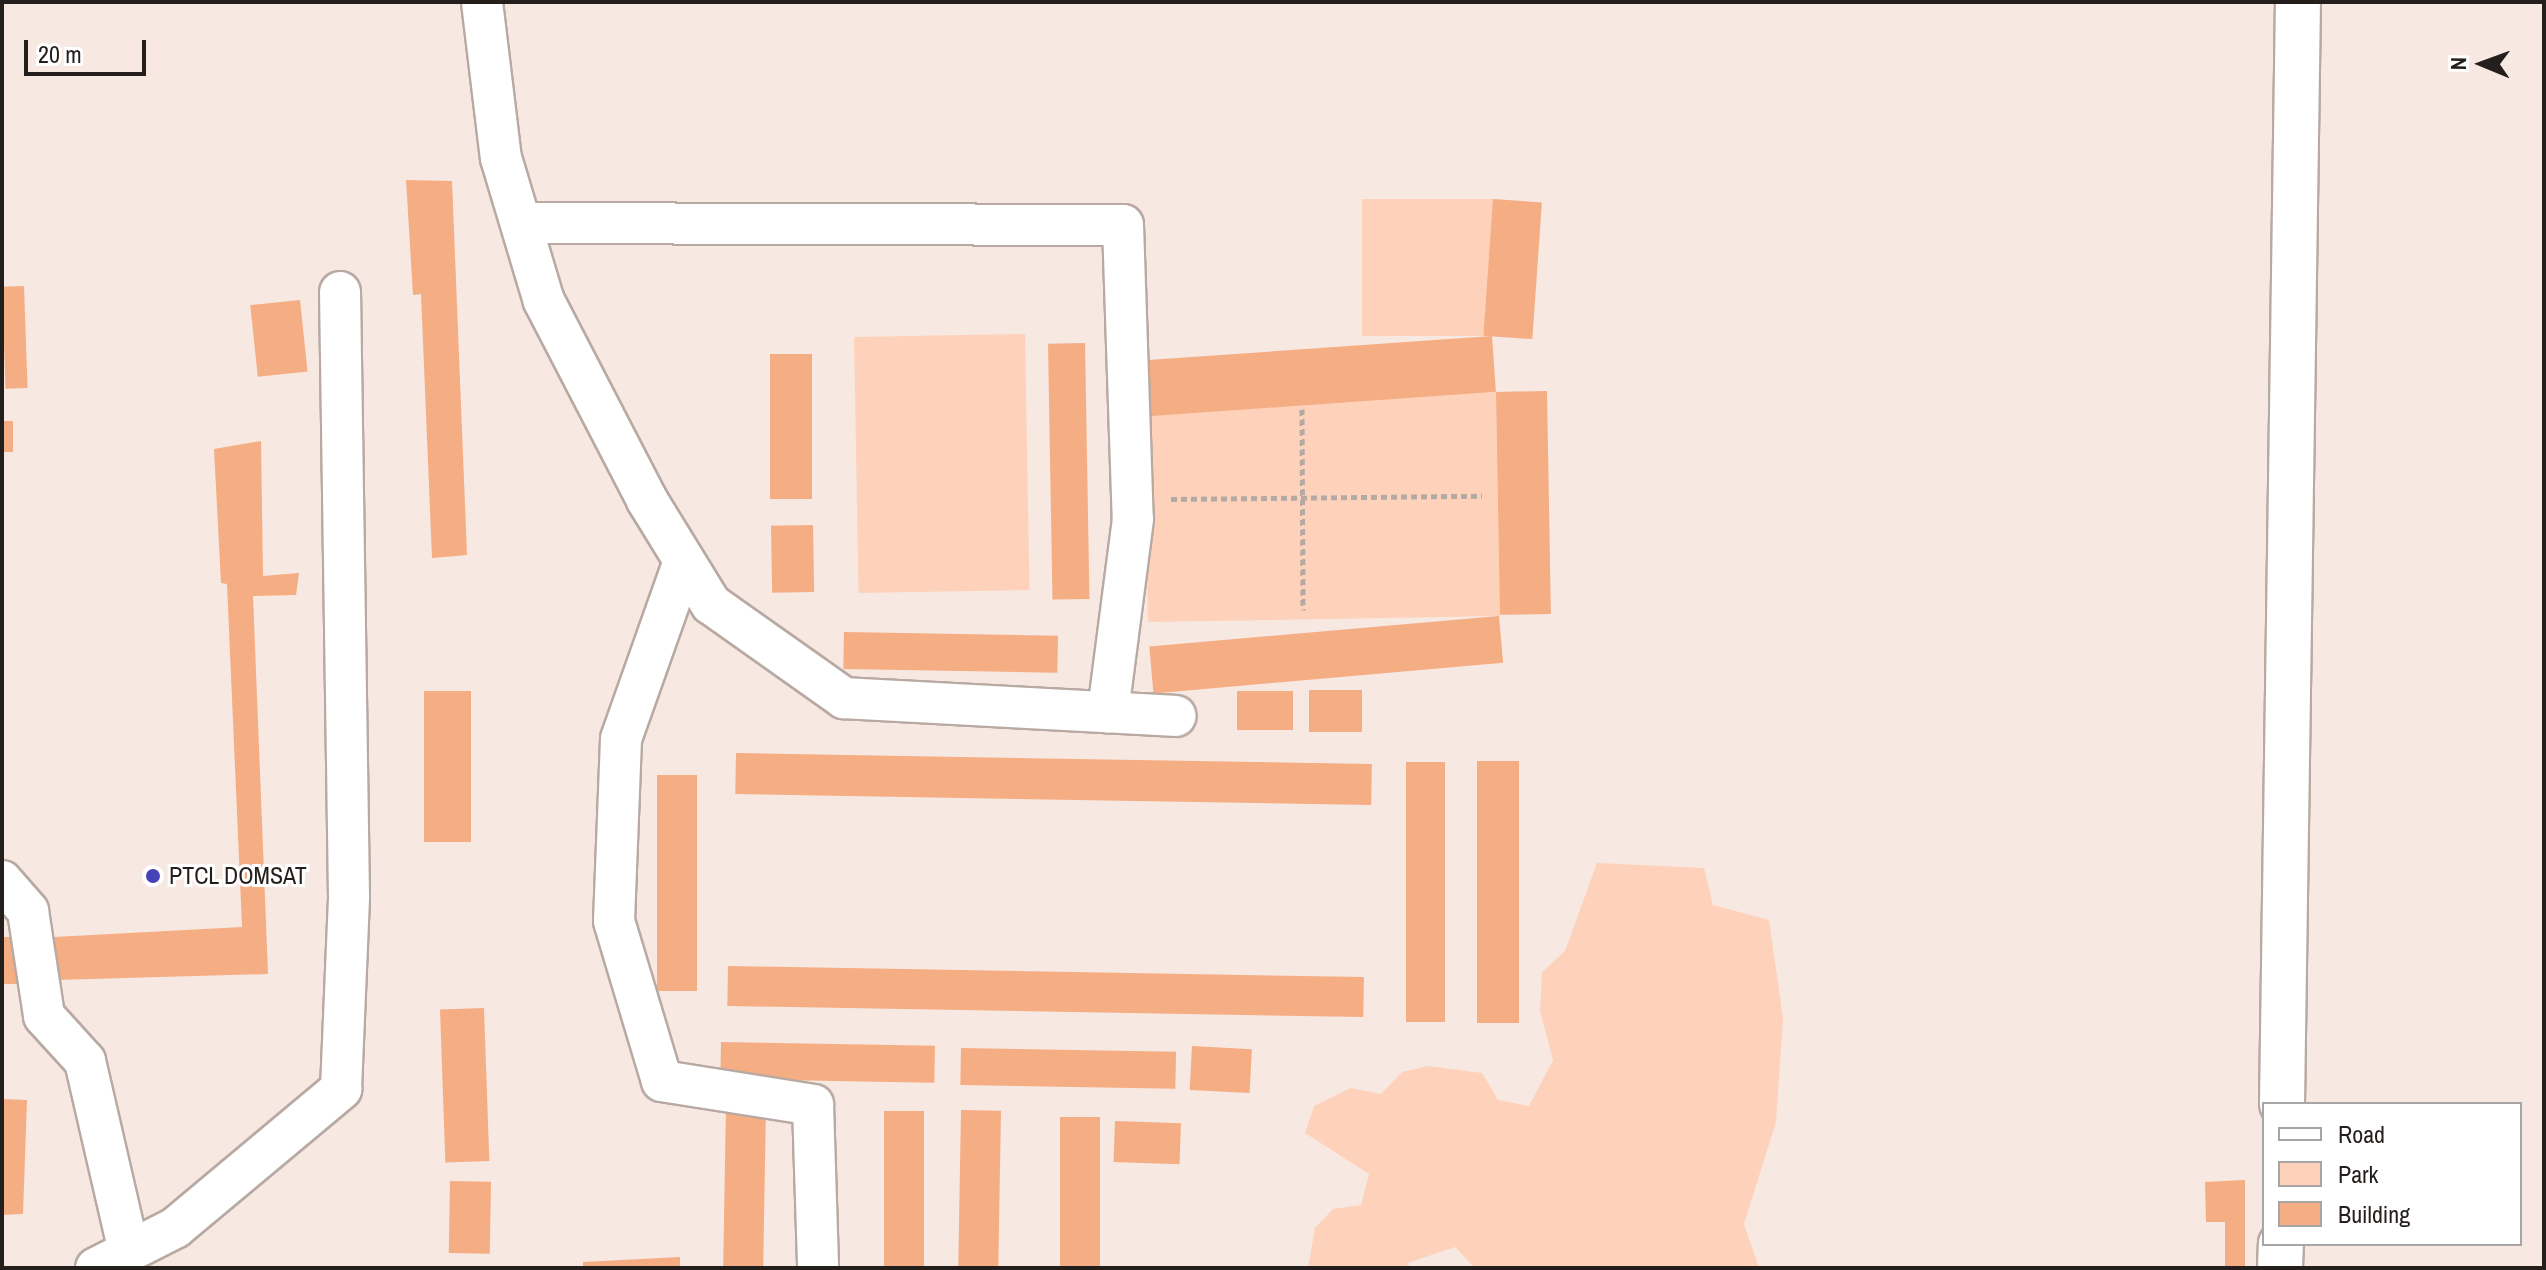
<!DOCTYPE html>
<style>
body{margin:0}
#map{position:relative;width:2546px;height:1270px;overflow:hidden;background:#f7e8e1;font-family:"Archivo Narrow",sans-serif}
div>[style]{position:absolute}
.green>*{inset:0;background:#fed2ba;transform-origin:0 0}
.building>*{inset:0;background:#f5ad84;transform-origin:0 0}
.path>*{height:5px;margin-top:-2.5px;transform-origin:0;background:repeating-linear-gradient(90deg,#b5a9a4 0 6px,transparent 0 10px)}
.roads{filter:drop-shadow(2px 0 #b8aaa3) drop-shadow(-2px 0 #b8aaa3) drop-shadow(0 2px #b8aaa3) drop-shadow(0 -2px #b8aaa3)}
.minor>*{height:40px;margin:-20px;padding:0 20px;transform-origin:20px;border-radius:20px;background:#fff}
.secondary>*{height:44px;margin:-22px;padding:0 22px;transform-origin:22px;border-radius:22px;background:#fff}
.dots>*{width:22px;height:22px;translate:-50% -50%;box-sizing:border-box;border:4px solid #fff;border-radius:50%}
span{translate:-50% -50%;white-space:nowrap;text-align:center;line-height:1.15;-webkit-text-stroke:6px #fff;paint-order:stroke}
.poi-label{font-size:24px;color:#241f1d}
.left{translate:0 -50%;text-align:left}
.frame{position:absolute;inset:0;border:4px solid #241f1d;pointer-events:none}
.legend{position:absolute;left:2262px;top:1102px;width:260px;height:144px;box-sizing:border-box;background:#fff;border:2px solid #a7a5a5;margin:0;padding:10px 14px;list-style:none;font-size:24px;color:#241f1d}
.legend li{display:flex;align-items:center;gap:16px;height:40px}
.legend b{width:40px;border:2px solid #a7a5a5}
.north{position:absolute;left:2442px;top:24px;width:80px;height:80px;-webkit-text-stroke:6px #fff;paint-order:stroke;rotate:271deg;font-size:22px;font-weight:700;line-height:32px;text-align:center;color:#241f1d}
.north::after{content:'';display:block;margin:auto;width:28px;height:36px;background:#241f1d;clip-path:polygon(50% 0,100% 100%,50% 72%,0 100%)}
.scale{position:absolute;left:24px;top:40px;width:122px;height:36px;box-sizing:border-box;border:4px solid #241f1d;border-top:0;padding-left:10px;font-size:24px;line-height:28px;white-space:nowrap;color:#241f1d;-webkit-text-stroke:6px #fff;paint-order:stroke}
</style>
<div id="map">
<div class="green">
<i style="left:1362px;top:199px;width:131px;height:137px"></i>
<i style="left:1025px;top:334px;width:256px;height:171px;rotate:89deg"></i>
<i style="left:1496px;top:392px;width:224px;height:352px;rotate:89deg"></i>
<i style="clip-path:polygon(1597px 863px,1704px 868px,1713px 905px,1769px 920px,1783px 1018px,1776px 1122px,1744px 1224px,1759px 1268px,1475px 1268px,1455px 1247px,1408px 1263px,1410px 1268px,1308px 1268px,1315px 1228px,1333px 1209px,1361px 1205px,1369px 1174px,1305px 1133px,1314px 1106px,1351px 1088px,1381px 1094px,1402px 1072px,1428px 1066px,1482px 1073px,1498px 1100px,1529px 1106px,1553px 1060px,1540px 1011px,1542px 972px,1565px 951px)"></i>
</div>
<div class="building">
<i style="clip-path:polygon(406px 180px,452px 181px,467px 555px,432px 558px,421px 294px,413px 295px)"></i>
<i style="left:1493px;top:199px;width:49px;height:137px;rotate:4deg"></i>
<i style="left:24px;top:286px;width:102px;height:22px;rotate:88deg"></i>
<i style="left:300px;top:300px;width:72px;height:50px;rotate:84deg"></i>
<i style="left:1492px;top:336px;width:56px;height:352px;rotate:86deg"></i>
<i style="left:1085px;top:343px;width:256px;height:37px;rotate:89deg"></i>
<i style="left:770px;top:354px;width:42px;height:145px"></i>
<i style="left:1547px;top:391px;width:223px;height:51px;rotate:89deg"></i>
<i style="left:13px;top:421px;width:31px;height:11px;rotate:90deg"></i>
<i style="clip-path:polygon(261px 441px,263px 576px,299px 573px,296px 595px,253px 596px,268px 974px,56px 980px,54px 937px,242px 927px,227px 584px,221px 583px,214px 449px)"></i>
<i style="left:813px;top:525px;width:67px;height:42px;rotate:89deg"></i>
<i style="left:1499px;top:616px;width:47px;height:351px;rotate:85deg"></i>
<i style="left:844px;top:632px;width:214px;height:37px;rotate:1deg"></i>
<i style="left:1309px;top:690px;width:53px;height:42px"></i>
<i style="left:424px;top:691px;width:47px;height:151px"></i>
<i style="left:1293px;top:691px;width:39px;height:56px;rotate:90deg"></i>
<i style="left:736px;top:753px;width:636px;height:41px;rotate:1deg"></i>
<i style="left:1477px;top:761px;width:42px;height:262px"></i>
<i style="left:1406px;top:762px;width:39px;height:260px"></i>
<i style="left:657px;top:775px;width:40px;height:216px"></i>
<i style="left:2px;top:937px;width:15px;height:47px"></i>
<i style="left:728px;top:966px;width:636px;height:40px;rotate:1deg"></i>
<i style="left:484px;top:1008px;width:153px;height:44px;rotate:88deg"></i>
<i style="left:721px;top:1042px;width:214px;height:37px;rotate:1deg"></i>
<i style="left:1192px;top:1046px;width:60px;height:44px;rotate:3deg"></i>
<i style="left:961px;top:1048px;width:215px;height:37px;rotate:1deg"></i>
<i style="clip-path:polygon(2px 1099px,27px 1100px,23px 1214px,2px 1215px)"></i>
<i style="left:726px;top:1105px;width:40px;height:163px;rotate:1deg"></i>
<i style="left:961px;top:1110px;width:40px;height:158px;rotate:1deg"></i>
<i style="left:884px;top:1111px;width:40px;height:157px"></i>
<i style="left:1060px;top:1117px;width:40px;height:151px"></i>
<i style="left:1115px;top:1121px;width:66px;height:41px;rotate:2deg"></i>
<i style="clip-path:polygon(2245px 1180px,2245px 1268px,2225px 1268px,2225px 1222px,2206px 1222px,2205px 1182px)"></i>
<i style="left:450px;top:1181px;width:41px;height:72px;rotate:1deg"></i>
<i style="clip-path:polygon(680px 1257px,680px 1268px,583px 1268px,583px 1262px)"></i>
</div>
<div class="path">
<i style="left:1302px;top:409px;width:201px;rotate:89.7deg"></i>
<i style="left:1171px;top:499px;width:311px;rotate:-0.6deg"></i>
</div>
<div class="roads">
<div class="minor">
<i style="left:482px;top:2px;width:157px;rotate:83.1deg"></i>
<i style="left:501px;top:158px;width:149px;rotate:73.3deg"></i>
<i style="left:544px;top:301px;width:224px;rotate:62.6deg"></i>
<i style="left:647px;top:500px;width:122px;rotate:58.4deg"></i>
<i style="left:711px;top:604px;width:163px;rotate:35.3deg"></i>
<i style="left:844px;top:698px;width:332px;rotate:3.1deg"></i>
<i style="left:521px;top:223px;width:602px;rotate:0.19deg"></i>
<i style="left:1123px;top:225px;width:294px;rotate:88.1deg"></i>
<i style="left:1133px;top:519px;width:195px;rotate:97.4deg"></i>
<i style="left:684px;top:561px;width:189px;rotate:109.5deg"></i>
<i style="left:621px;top:739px;width:182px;rotate:92.2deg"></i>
<i style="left:614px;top:921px;width:167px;rotate:73.3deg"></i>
<i style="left:662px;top:1081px;width:153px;rotate:9deg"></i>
<i style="left:813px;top:1105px;width:163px;rotate:88.2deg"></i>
<i style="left:2px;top:881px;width:40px;rotate:49deg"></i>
<i style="left:28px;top:911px;width:106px;rotate:81.3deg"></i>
<i style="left:44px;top:1016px;width:61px;rotate:47.7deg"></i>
<i style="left:85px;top:1061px;width:195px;rotate:77deg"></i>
<i style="left:96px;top:1268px;width:89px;rotate:-26.9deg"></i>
<i style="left:175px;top:1228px;width:217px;rotate:-39.9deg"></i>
<i style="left:341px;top:1089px;width:192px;rotate:-87.6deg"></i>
<i style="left:349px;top:897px;width:605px;rotate:-90.85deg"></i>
</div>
<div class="secondary">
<i style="left:2282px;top:1104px;width:1102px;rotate:-89.17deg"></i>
<i style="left:2280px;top:1268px;width:24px;rotate:-88deg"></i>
</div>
</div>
<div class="dots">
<i style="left:153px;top:876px;background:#4742b8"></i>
</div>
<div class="poi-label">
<span class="left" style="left:169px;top:876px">PTCL DOMSAT</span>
</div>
<div class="frame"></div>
<ul class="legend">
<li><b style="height:10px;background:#fff"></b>Road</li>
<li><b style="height:22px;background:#fed2ba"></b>Park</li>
<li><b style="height:22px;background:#f5ad84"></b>Building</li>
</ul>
<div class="north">N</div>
<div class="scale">20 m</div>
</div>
